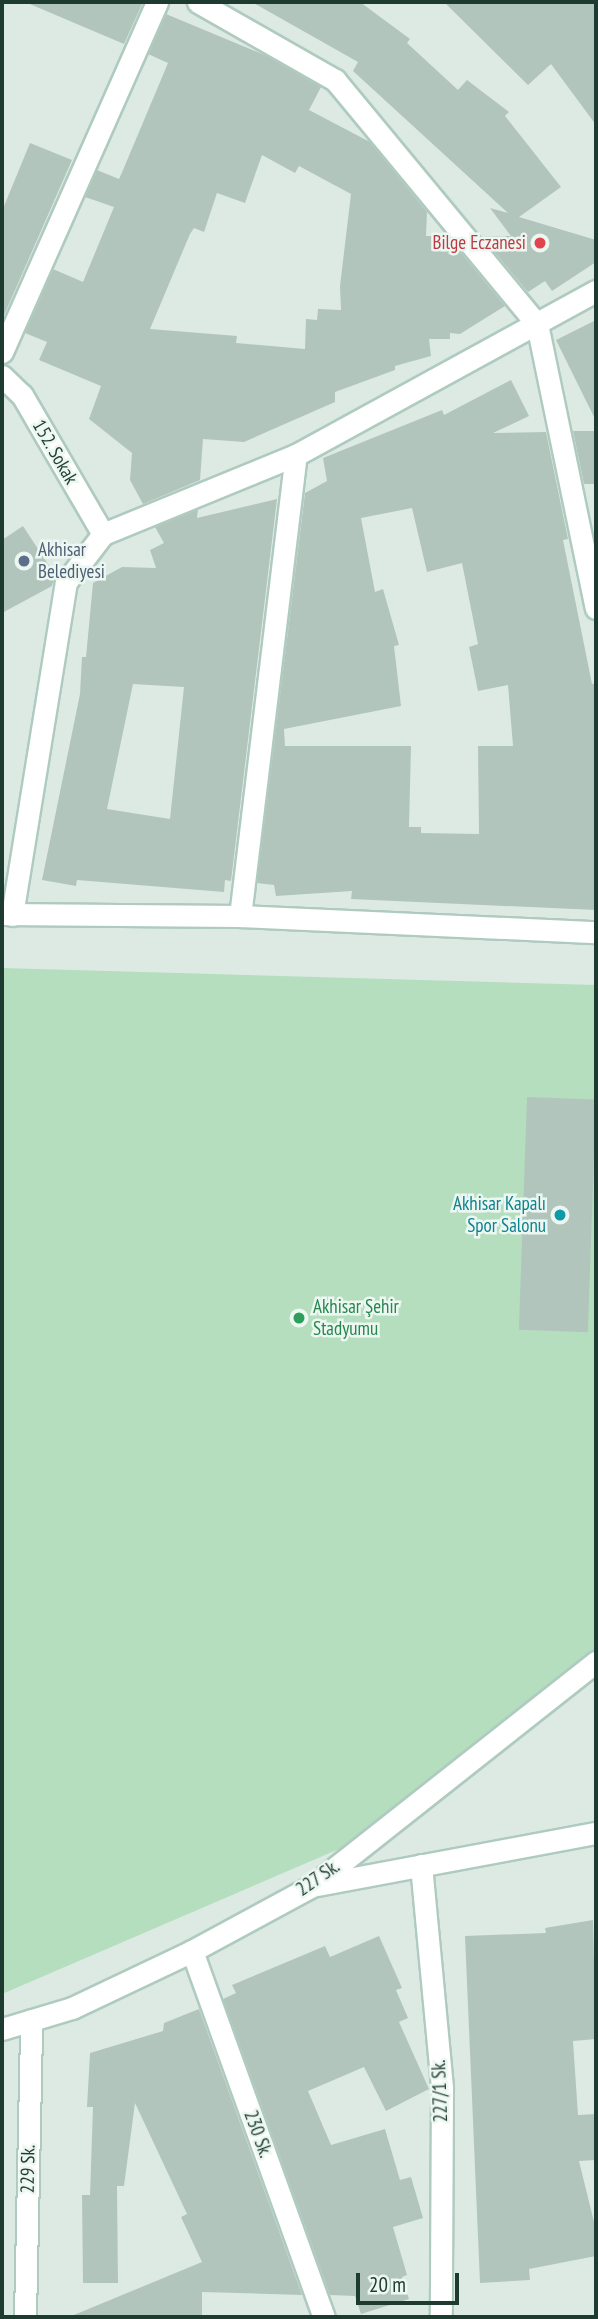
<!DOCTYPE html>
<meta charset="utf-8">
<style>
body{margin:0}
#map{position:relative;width:598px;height:2319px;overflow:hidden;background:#ddeae4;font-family:"PT Sans Narrow",sans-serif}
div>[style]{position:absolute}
.green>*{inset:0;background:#b4debe}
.building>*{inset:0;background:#b2c5bd;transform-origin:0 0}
.roads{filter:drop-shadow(2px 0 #afcbc0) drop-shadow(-2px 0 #afcbc0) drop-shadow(0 2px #afcbc0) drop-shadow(0 -2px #afcbc0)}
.street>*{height:21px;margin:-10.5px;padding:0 10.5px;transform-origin:10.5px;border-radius:10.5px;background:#fff}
.secondary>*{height:21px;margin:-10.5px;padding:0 10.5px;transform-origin:10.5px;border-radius:10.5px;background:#fff}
.dots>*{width:19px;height:19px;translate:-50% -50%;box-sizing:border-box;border:4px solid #edf7f2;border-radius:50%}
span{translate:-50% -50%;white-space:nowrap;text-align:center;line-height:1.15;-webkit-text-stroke:5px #edf7f2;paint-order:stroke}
.health-label{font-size:19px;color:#be3a42}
.right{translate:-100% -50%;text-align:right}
.street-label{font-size:19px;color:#1e3b32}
.service-label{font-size:19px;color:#4e5e75}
.left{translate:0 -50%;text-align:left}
.culture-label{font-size:19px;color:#0d838f}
.leisure-label{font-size:19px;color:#27864d}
.frame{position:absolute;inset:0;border:4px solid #1e3b32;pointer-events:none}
.scale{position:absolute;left:356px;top:2273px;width:103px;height:32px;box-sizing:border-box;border:4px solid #1e3b32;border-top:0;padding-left:9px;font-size:21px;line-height:24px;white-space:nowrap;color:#1e3b32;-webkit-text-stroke:5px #edf7f2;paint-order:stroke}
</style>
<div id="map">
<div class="green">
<i style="clip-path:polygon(2px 968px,596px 985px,596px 1651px,381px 1831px,2px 1994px)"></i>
</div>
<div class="building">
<i style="clip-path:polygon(25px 2px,137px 2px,142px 4px,124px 44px)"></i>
<i style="clip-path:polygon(252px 2px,360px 2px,410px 39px,407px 43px,458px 90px,467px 80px,509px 112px,505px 116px,561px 187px,519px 217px,596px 240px,596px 262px,552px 291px,545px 281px,528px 292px,481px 236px,511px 236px,490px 208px,508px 213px,353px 71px,358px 62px)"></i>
<i style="clip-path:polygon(444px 2px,596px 2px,596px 125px,551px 64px,528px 85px)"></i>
<i style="clip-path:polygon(evenodd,166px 14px,267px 56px,321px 87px,309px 110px,370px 142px,427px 212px,426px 236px,447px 236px,505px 306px,460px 334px,450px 333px,450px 339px,429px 339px,431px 356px,395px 366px,395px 370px,335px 392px,335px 402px,244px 442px,203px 439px,200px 480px,143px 504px,130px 480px,132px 453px,89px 419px,101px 386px,39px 360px,47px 342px,25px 333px,53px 269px,83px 282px,114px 207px,85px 197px,97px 170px,119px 179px,123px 170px,168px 63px,148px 54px,166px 14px,262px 155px,295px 173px,299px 166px,351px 194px,340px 286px,341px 310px,318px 309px,317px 320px,306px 319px,305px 349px,236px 343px,237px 336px,150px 329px,190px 234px,194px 228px,204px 232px,217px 193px,245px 203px,262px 155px)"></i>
<i style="clip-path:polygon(30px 143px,72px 160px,2px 320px,2px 211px)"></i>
<i style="clip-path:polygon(596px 320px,596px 421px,556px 340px)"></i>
<i style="clip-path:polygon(evenodd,511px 380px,529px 416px,493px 433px,546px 432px,568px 539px,563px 540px,592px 684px,596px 683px,596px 910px,351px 899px,352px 891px,276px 896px,274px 885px,257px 883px,305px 493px,327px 481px,323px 458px,442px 410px,444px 415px,511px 380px,412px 508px,427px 572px,462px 563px,478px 644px,469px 647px,478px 691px,508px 685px,513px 746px,478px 746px,479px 834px,421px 833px,421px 827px,409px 827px,411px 746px,285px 746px,284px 729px,401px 706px,394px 646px,399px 645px,383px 589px,375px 592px,361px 518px,412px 508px)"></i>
<i style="clip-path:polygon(573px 431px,596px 431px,596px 484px,584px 484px)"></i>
<i style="clip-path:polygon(evenodd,277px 499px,231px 881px,225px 880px,224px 892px,77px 880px,76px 886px,42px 880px,80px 694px,82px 657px,86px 657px,93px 583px,122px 567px,156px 568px,150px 550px,164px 543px,155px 527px,198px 509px,197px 518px,277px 499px,133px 684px,184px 687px,170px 819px,107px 809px,133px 684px)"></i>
<i style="clip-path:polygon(23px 526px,55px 575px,52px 586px,2px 613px,2px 540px)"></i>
<i style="left:527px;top:1097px;width:69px;height:233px;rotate:2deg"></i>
<i style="clip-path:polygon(593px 1920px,596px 2039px,573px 2041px,578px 2115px,596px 2114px,596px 2160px,579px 2161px,596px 2230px,596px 2256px,529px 2269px,530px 2280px,480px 2283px,465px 1936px,546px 1933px,545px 1928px)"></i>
<i style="clip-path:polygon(379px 1936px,402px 1988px,396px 1990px,408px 2018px,399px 2022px,429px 2089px,386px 2111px,364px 2067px,308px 2091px,331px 2145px,385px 2129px,400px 2180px,411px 2177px,423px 2218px,393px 2227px,407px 2275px,402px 2277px,409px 2299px,361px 2314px,355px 2296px,330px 2295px,223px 1999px,236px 1993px,232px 1985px,325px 1946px,330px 1957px)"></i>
<i style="clip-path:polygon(199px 2009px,302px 2295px,202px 2292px,202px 2317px,69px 2317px,202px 2262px,181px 2217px,187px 2214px,135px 2103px,124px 2186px,117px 2186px,118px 2283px,83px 2283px,82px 2195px,90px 2195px,93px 2107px,87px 2107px,90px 2053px,163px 2031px,164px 2023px)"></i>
</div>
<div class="roads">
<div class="street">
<i style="left:198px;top:2px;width:158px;rotate:29.7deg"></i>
<i style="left:335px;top:80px;width:317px;rotate:50.4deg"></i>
<i style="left:537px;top:324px;width:290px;rotate:78.3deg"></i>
<i style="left:2px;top:352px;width:383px;rotate:-66.1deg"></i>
<i style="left:2px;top:376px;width:28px;rotate:44deg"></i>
<i style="left:22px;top:395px;width:161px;rotate:59.8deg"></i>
<i style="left:12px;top:915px;width:337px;rotate:-80.8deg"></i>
<i style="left:66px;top:582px;width:61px;rotate:-52.4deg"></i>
<i style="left:103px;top:534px;width:209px;rotate:-22.3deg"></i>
<i style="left:296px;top:455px;width:342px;rotate:-28.7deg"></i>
<i style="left:240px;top:916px;width:464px;rotate:-83.1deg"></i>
<i style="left:421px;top:1865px;width:225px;rotate:84.6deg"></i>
<i style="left:442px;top:2089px;width:228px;rotate:90.3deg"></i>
<i style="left:317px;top:1885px;width:284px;rotate:-10.6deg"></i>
<i style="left:192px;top:1951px;width:389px;rotate:70.2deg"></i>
<i style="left:2px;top:2029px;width:73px;rotate:-16.7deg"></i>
<i style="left:72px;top:2008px;width:133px;rotate:-25.4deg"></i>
<i style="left:192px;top:1951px;width:136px;rotate:-28.4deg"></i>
<i style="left:312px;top:1886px;width:362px;rotate:-38.3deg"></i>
<i style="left:25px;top:2317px;width:297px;rotate:-88.8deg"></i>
</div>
<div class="secondary">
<i style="left:2px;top:914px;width:238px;rotate:0.5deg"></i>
<i style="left:240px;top:916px;width:356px;rotate:2.6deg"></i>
</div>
</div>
<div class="dots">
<i style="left:540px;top:243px;background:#e0444e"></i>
<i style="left:24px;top:561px;background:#5c6f8a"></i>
<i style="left:560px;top:1215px;background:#0f9aa8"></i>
<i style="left:299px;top:1318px;background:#2e9e5b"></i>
</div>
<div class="health-label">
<span class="right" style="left:526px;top:243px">Bilge Eczanesi</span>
</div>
<div class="street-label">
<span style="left:55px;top:452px;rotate:60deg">152. Sokak</span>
<span style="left:318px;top:1878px;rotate:-35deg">227 Sk.</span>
<span style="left:440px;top:2091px;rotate:-92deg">227/1 Sk.</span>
<span style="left:258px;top:2134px;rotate:70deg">230 Sk.</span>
<span style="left:28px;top:2169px;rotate:-89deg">229 Sk.</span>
</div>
<div class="service-label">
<span class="left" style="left:38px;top:561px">Akhisar<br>Belediyesi</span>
</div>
<div class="culture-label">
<span class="right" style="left:546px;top:1215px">Akhisar Kapalı<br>Spor Salonu</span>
</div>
<div class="leisure-label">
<span class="left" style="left:313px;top:1318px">Akhisar Şehir<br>Stadyumu</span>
</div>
<div class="frame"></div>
<div class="scale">20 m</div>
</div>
